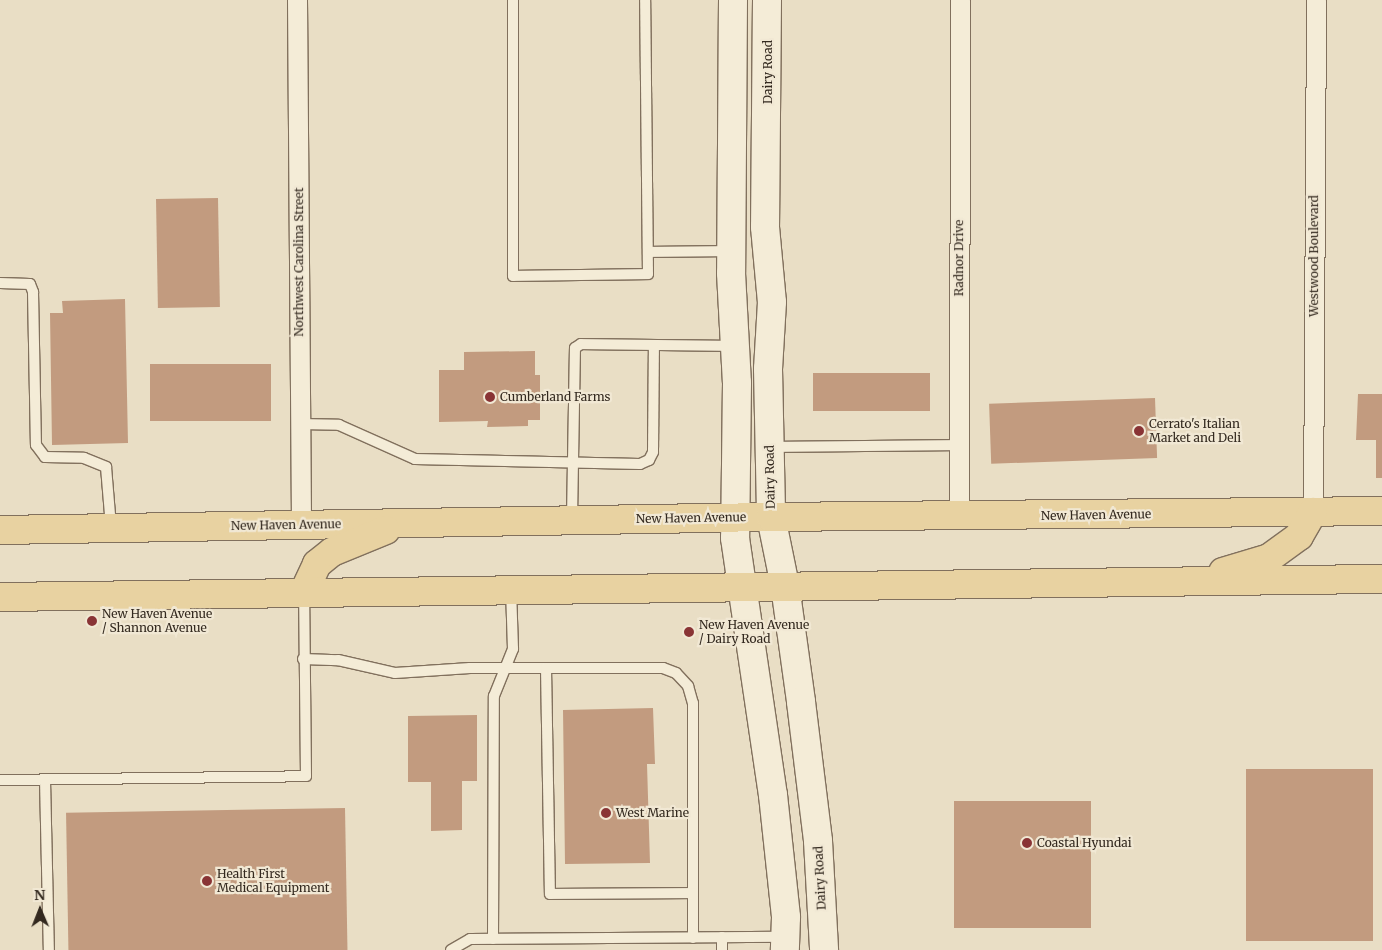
<!DOCTYPE html>
<style>
body{margin:0}
#map{position:relative;width:1382px;height:950px;overflow:hidden;background:#e9dec5;font-family:Merriweather,serif}
div>[style]{position:absolute}
.building>*{inset:0;background:#c29b7f;transform-origin:0 0}
.roads{filter:drop-shadow(1px 0 #81705d) drop-shadow(-1px 0 #81705d) drop-shadow(0 1px #81705d) drop-shadow(0 -1px #81705d)}
.lane>*{height:10px;margin:-5px;padding:0 5px;transform-origin:5px;border-radius:5px;background:#f4ecd7}
.street>*{height:19px;margin:-9.5px;padding:0 9.5px;transform-origin:9.5px;border-radius:9.5px;background:#f4ecd7}
.secondary>*{height:28px;margin:-14px;padding:0 14px;transform-origin:14px;border-radius:14px;background:#f4ecd7}
.primary>*{height:28px;margin:-14px;padding:0 14px;transform-origin:14px;border-radius:14px;background:#e8d2a1}
.dots>*{width:14px;height:14px;translate:-50% -50%;box-sizing:border-box;border:2px solid #f1e8d4;border-radius:50%}
span{translate:-50% -50%;white-space:nowrap;text-align:center;line-height:1.15;-webkit-text-stroke:4.5px #f1e8d4;paint-order:stroke}
.street-label{font-size:12px;color:#33291f}
.poi-label{font-size:12px;color:#33291f}
.left{translate:0 -50%;text-align:left}
.north{position:absolute;left:15px;top:885px;width:50px;height:50px;-webkit-text-stroke:4px #f1e8d4;paint-order:stroke;rotate:359deg;font-size:14px;font-weight:700;line-height:20px;text-align:center;color:#33291f}
.north::after{content:'';display:block;margin:auto;width:18px;height:22px;background:#33291f;clip-path:polygon(50% 0,100% 100%,50% 72%,0 100%)}
</style>
<div id="map">
<div class="building">
<i style="left:218px;top:198px;width:109px;height:62px;rotate:89deg"></i>
<i style="clip-path:polygon(125px 299px,128px 443px,52px 445px,50px 313px,63px 313px,62px 301px)"></i>
<i style="clip-path:polygon(535px 351px,535px 375px,540px 375px,540px 420px,528px 420px,528px 426px,487px 427px,488px 421px,439px 422px,439px 370px,464px 370px,464px 352px)"></i>
<i style="left:271px;top:364px;width:57px;height:121px;rotate:90deg"></i>
<i style="left:930px;top:373px;width:38px;height:117px;rotate:90deg"></i>
<i style="clip-path:polygon(1358px 394px,1382px 394px,1382px 478px,1376px 478px,1376px 440px,1356px 440px)"></i>
<i style="left:1155px;top:398px;width:60px;height:166px;rotate:88deg"></i>
<i style="clip-path:polygon(653px 708px,655px 764px,647px 764px,650px 863px,565px 864px,563px 710px)"></i>
<i style="clip-path:polygon(477px 715px,477px 781px,462px 781px,462px 830px,431px 831px,431px 782px,408px 782px,408px 716px)"></i>
<i style="left:1246px;top:769px;width:127px;height:172px"></i>
<i style="left:1091px;top:801px;width:127px;height:137px;rotate:90deg"></i>
<i style="left:345px;top:808px;width:142px;height:279px;rotate:89deg"></i>
</div>
<div class="roads">
<div class="lane">
<i style="left:513px;top:0;width:276px;rotate:90deg"></i>
<i style="left:513px;top:276px;width:135px;rotate:-0.8deg"></i>
<i style="left:648px;top:274px;width:274px;rotate:-90.6deg"></i>
<i style="left:648px;top:252px;width:82px;rotate:-0.7deg"></i>
<i style="left:0;top:283px;width:30px;rotate:2deg"></i>
<i style="left:30px;top:284px;width:9px;rotate:69deg"></i>
<i style="left:33px;top:292px;width:153px;rotate:88.9deg"></i>
<i style="left:36px;top:445px;width:15px;rotate:53deg"></i>
<i style="left:45px;top:457px;width:39px;rotate:1deg"></i>
<i style="left:84px;top:458px;width:24px;rotate:22deg"></i>
<i style="left:106px;top:467px;width:60px;rotate:85.2deg"></i>
<i style="left:300px;top:424px;width:39px;rotate:1deg"></i>
<i style="left:339px;top:425px;width:83px;rotate:24.1deg"></i>
<i style="left:415px;top:459px;width:225px;rotate:1.3deg"></i>
<i style="left:640px;top:464px;width:10px;rotate:-24deg"></i>
<i style="left:649px;top:460px;width:9px;rotate:-63deg"></i>
<i style="left:653px;top:452px;width:107px;rotate:-89.5deg"></i>
<i style="left:771px;top:447px;width:188px;rotate:-0.6deg"></i>
<i style="left:572px;top:518px;width:170px;rotate:-89deg"></i>
<i style="left:575px;top:348px;width:7px;rotate:-34deg"></i>
<i style="left:581px;top:344px;width:153px;rotate:0.7deg"></i>
<i style="left:303px;top:659px;width:35px;rotate:2deg"></i>
<i style="left:338px;top:660px;width:58px;rotate:12.8deg"></i>
<i style="left:395px;top:673px;width:75px;rotate:-3.8deg"></i>
<i style="left:470px;top:668px;width:193px"></i>
<i style="left:663px;top:668px;width:14px;rotate:21deg"></i>
<i style="left:676px;top:673px;width:18px;rotate:47deg"></i>
<i style="left:688px;top:686px;width:18px;rotate:74deg"></i>
<i style="left:693px;top:703px;width:235px;rotate:90deg"></i>
<i style="left:546px;top:668px;width:226px;rotate:89deg"></i>
<i style="left:550px;top:894px;width:143px;rotate:-0.4deg"></i>
<i style="left:0;top:780px;width:306px;rotate:-0.7deg"></i>
<i style="left:306px;top:776px;width:183px;rotate:-90.6deg"></i>
<i style="left:45px;top:780px;width:170px;rotate:88.7deg"></i>
<i style="left:722px;top:937px;width:13px;rotate:90deg"></i>
<i style="left:493px;top:939px;width:243px;rotate:-89.8deg"></i>
<i style="left:494px;top:696px;width:51px;rotate:-68deg"></i>
<i style="left:513px;top:649px;width:59px;rotate:-91.9deg"></i>
<i style="left:451px;top:950px;width:22px;rotate:-30deg"></i>
<i style="left:470px;top:939px;width:314px;rotate:-0.4deg"></i>
</div>
<div class="street">
<i style="left:297px;top:0;width:525px;rotate:89.56deg"></i>
<i style="left:1313px;top:512px;width:512px;rotate:-89.66deg"></i>
<i style="left:959px;top:517px;width:517px;rotate:-89.89deg"></i>
</div>
<div class="secondary">
<i style="left:733px;top:0;width:273px;rotate:90.4deg"></i>
<i style="left:731px;top:273px;width:110px;rotate:86.9deg"></i>
<i style="left:737px;top:383px;width:155px;rotate:90.7deg"></i>
<i style="left:735px;top:538px;width:260px;rotate:81.6deg"></i>
<i style="left:773px;top:795px;width:123px;rotate:83.9deg"></i>
<i style="left:786px;top:917px;width:33px;rotate:92deg"></i>
<i style="left:767px;top:0;width:227px;rotate:90.5deg"></i>
<i style="left:765px;top:227px;width:75px;rotate:84.7deg"></i>
<i style="left:772px;top:302px;width:67px;rotate:93.4deg"></i>
<i style="left:768px;top:369px;width:148px;rotate:88.8deg"></i>
<i style="left:771px;top:517px;width:70px;rotate:78.5deg"></i>
<i style="left:785px;top:586px;width:117px;rotate:82.1deg"></i>
<i style="left:801px;top:702px;width:140px;rotate:83deg"></i>
<i style="left:818px;top:841px;width:109px;rotate:86.8deg"></i>
</div>
<div class="primary">
<i style="left:0;top:530px;width:771px;rotate:-0.97deg"></i>
<i style="left:771px;top:517px;width:611px;rotate:-0.56deg"></i>
<i style="left:1223px;top:572px;width:48px;rotate:-16.9deg"></i>
<i style="left:1269px;top:558px;width:37px;rotate:-36deg"></i>
<i style="left:1299px;top:536px;width:28px;rotate:-60deg"></i>
<i style="left:304px;top:592px;width:31px;rotate:-65deg"></i>
<i style="left:317px;top:564px;width:19px;rotate:-39deg"></i>
<i style="left:332px;top:552px;width:58px;rotate:-22.2deg"></i>
<i style="left:0;top:597px;width:1382px;rotate:-0.75deg"></i>
</div>
</div>
<div class="dots">
<i style="left:490px;top:397px;background:#893435"></i>
<i style="left:1139px;top:431px;background:#893435"></i>
<i style="left:92px;top:621px;background:#893435"></i>
<i style="left:689px;top:632px;background:#893435"></i>
<i style="left:606px;top:813px;background:#893435"></i>
<i style="left:1027px;top:843px;background:#893435"></i>
<i style="left:207px;top:881px;background:#893435"></i>
</div>
<div class="street-label">
<span style="left:768px;top:72px;rotate:-90deg">Dairy Road</span>
<span style="left:1314px;top:256px;rotate:-90deg">Westwood Boulevard</span>
<span style="left:959px;top:258px;rotate:-90deg">Radnor Drive</span>
<span style="left:299px;top:262px;rotate:-90deg">Northwest Carolina Street</span>
<span style="left:770px;top:477px;rotate:-91deg">Dairy Road</span>
<span style="left:1096px;top:515px;rotate:-1deg">New Haven Avenue</span>
<span style="left:691px;top:518px;rotate:-1deg">New Haven Avenue</span>
<span style="left:286px;top:525px;rotate:-1deg">New Haven Avenue</span>
<span style="left:820px;top:878px;rotate:-93deg">Dairy Road</span>
</div>
<div class="poi-label">
<span class="left" style="left:500px;top:397px">Cumberland Farms</span>
<span class="left" style="left:1149px;top:431px">Cerrato's Italian<br>Market and Deli</span>
<span class="left" style="left:102px;top:621px">New Haven Avenue<br>/ Shannon Avenue</span>
<span class="left" style="left:699px;top:632px">New Haven Avenue<br>/ Dairy Road</span>
<span class="left" style="left:616px;top:813px">West Marine</span>
<span class="left" style="left:1037px;top:843px">Coastal Hyundai</span>
<span class="left" style="left:217px;top:881px">Health First<br>Medical Equipment</span>
</div>
<div class="north">N</div>
</div>
